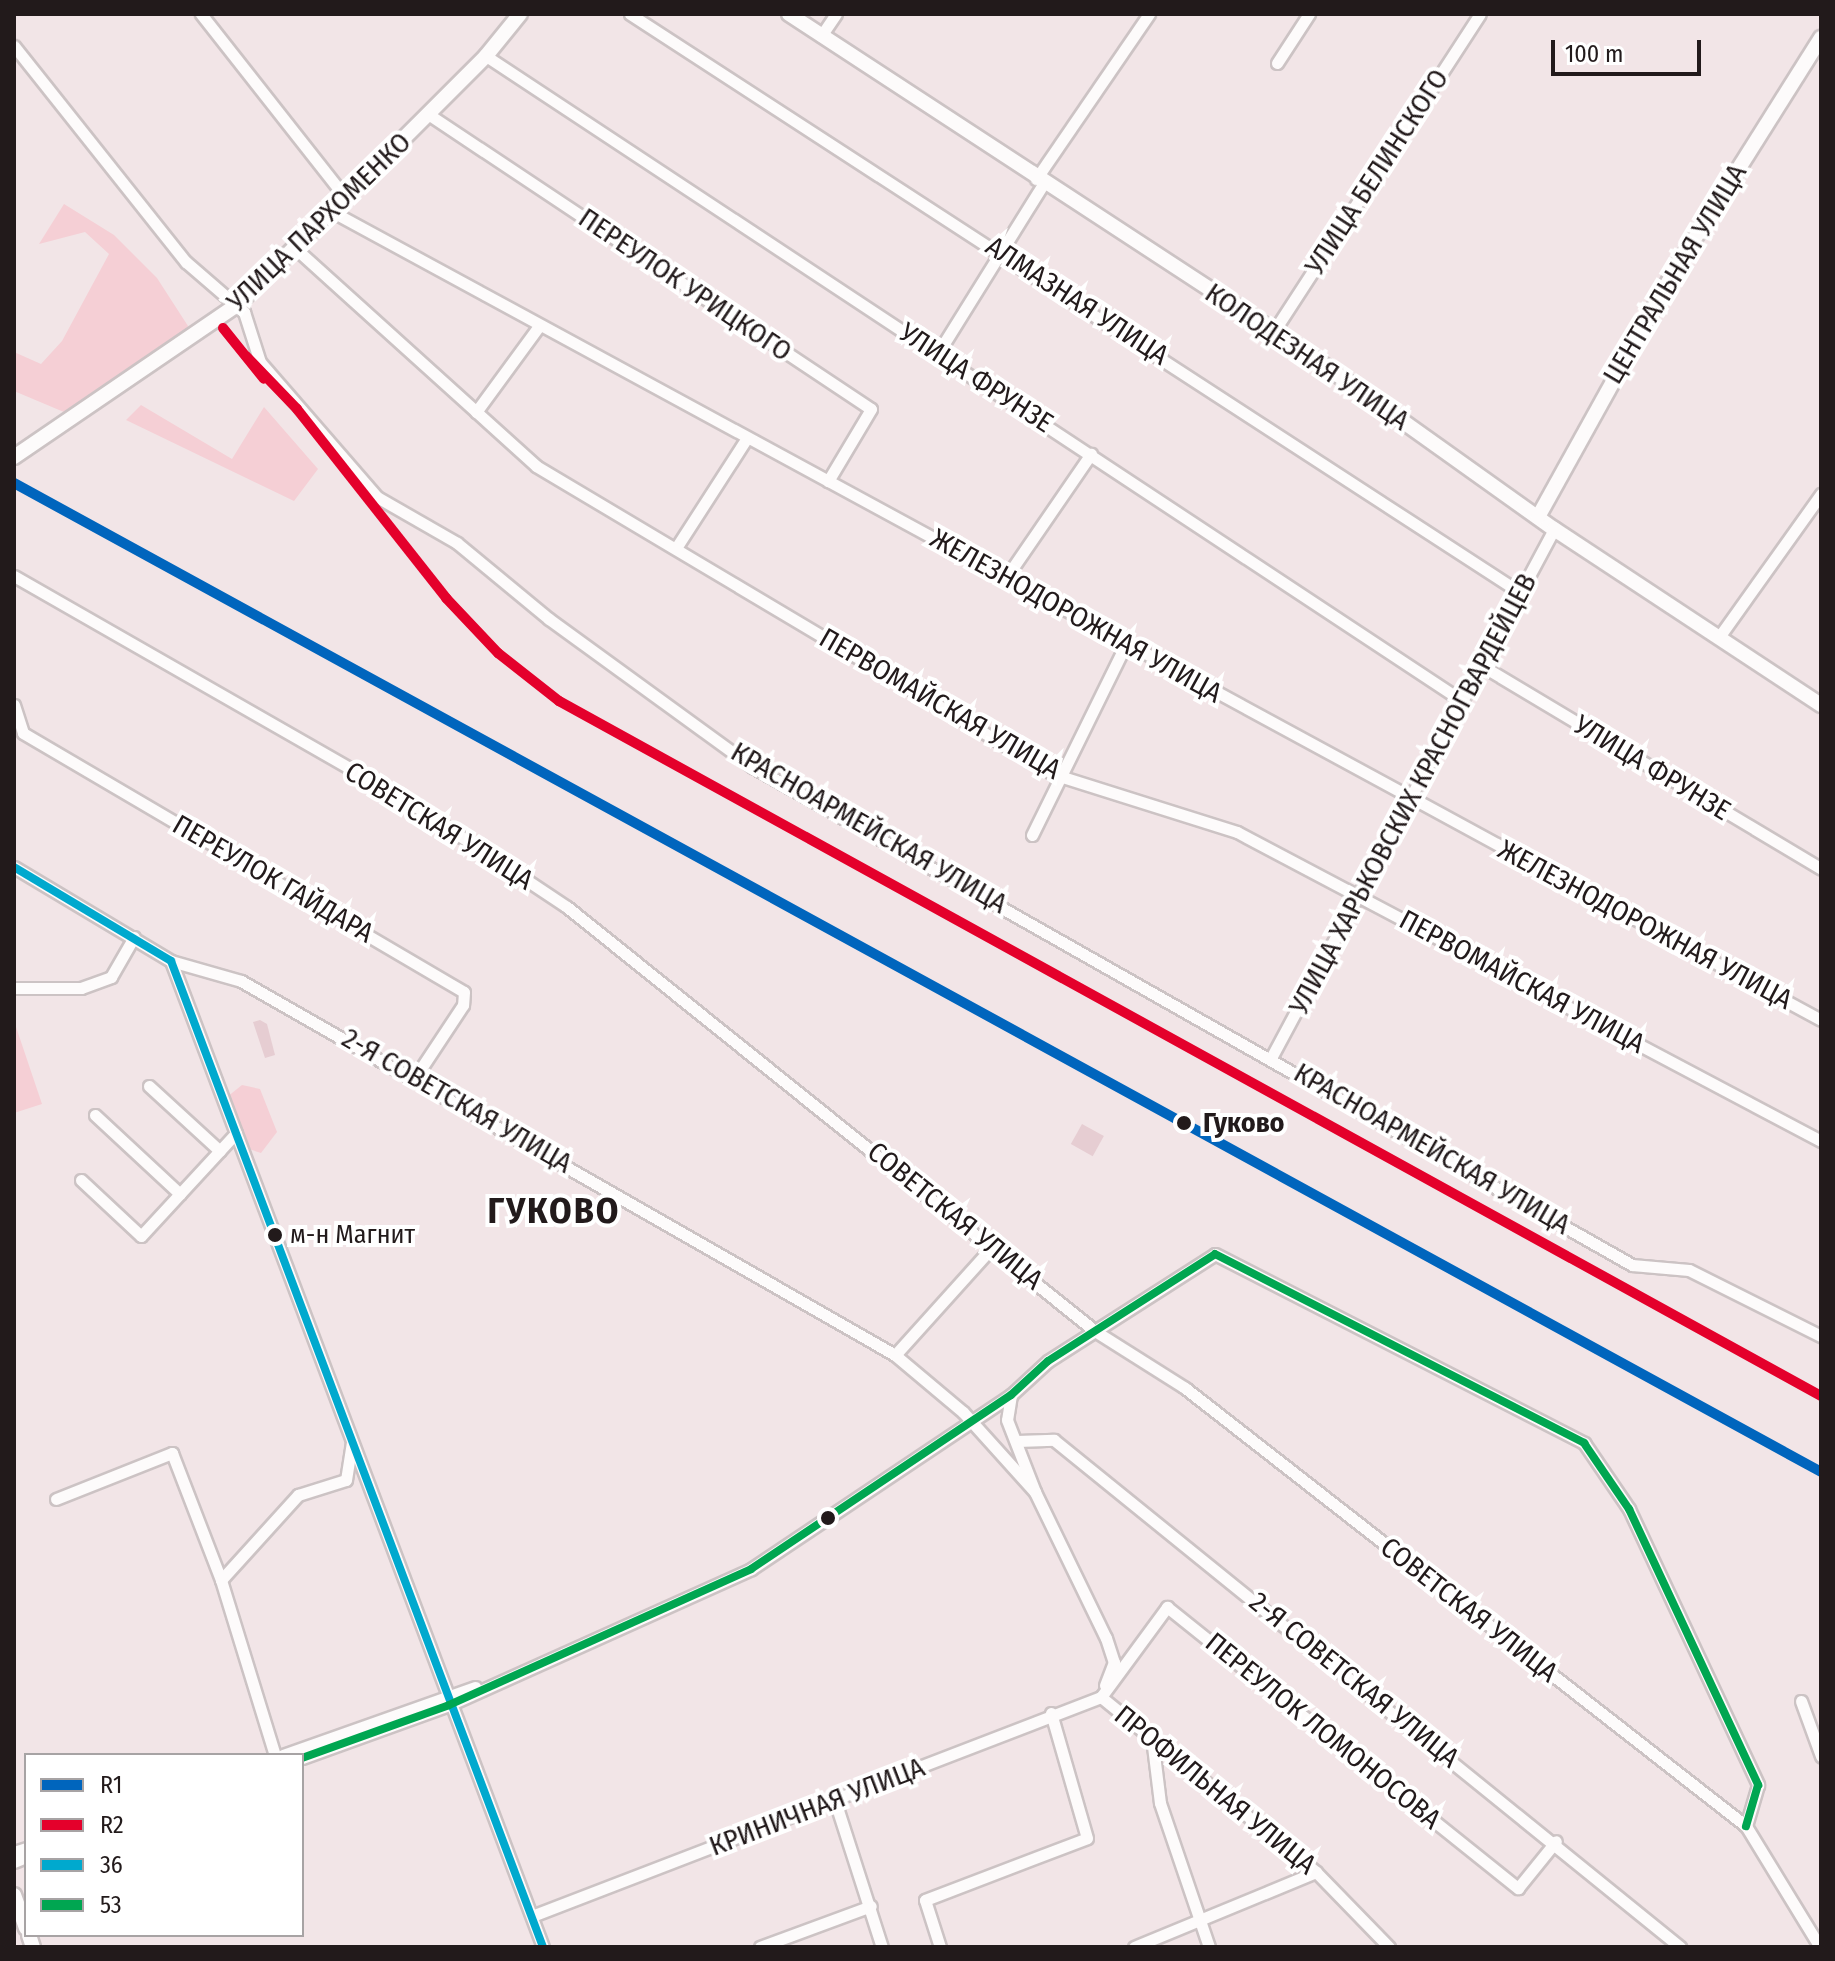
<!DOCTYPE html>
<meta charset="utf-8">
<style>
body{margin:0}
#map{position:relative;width:1835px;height:1961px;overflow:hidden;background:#f2e5e7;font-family:"Fira Sans Condensed",sans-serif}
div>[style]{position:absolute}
.green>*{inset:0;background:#f5cfd5}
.building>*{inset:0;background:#e6cdd2;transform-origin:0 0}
.roads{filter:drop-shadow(2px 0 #ccc3c4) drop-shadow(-2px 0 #ccc3c4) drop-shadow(0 2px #ccc3c4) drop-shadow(0 -2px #ccc3c4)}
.street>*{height:11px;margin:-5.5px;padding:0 5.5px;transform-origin:5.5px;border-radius:5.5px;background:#fdfbfb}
.secondary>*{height:14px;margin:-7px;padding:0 7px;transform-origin:7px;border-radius:7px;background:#fdfbfb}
.bus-1>*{height:8px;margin:-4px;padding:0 4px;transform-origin:4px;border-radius:4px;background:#00a9ce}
.bus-2>*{height:8px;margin:-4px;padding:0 4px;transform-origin:4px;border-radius:4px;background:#00a651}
.rail-1>*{height:10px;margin:-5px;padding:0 5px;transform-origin:5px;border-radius:5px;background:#0065bd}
.rail-2>*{height:10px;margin:-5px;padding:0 5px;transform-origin:5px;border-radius:5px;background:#e4002b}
.dots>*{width:22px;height:22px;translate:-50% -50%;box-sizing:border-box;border:4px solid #fff;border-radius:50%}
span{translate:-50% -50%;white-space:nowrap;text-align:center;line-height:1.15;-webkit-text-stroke:8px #fff;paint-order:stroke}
.bus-label{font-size:26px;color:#221a1b}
.left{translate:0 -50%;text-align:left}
.street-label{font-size:28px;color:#221a1b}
.stop-label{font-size:28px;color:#221a1b;font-weight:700}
.district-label{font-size:36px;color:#221a1b;font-weight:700;letter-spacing:2px}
.frame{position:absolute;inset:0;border:16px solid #221a1b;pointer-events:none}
.legend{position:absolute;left:24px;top:1753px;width:280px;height:184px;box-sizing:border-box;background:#fff;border:2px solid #a7a3a4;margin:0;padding:10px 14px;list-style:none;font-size:24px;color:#221a1b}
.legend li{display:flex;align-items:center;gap:16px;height:40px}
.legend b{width:40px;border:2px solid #a7a3a4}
.scale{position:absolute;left:1551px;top:40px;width:150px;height:36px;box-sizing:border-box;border:4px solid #221a1b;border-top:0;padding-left:10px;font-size:24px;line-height:28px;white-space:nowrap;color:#221a1b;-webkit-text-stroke:6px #fff;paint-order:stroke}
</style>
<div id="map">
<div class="green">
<i style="clip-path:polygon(64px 204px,114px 235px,157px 278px,188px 326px,183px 340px,71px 415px,14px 391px,14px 352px,41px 364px,62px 341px,109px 254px,85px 232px,39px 244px)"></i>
<i style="clip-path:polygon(141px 405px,232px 459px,264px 407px,318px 469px,294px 501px,126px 420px)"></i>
<i style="clip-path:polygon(14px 1021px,42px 1104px,14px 1113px)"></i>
<i style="clip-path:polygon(242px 1085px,260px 1089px,277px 1132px,261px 1153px,246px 1148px,227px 1097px)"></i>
</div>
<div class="building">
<i style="clip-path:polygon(260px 1020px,267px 1024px,275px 1055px,265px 1058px,253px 1022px)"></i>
<i style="left:1082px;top:1124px;width:25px;height:23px;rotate:29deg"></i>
</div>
<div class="roads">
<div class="street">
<i style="left:201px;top:14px;width:231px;rotate:51.8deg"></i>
<i style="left:630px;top:14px;width:1063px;rotate:33.02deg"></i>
<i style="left:821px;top:36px;width:27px;rotate:-56deg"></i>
<i style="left:14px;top:46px;width:276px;rotate:51.5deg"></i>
<i style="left:186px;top:262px;width:77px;rotate:40.8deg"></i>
<i style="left:244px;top:312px;width:52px;rotate:72.3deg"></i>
<i style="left:260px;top:362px;width:179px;rotate:49.1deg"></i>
<i style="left:377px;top:497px;width:92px;rotate:29.9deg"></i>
<i style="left:457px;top:543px;width:119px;rotate:39.6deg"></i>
<i style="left:549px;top:619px;width:252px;rotate:36deg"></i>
<i style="left:753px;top:767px;width:1010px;rotate:29.53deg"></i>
<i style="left:1632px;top:1265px;width:57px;rotate:5deg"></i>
<i style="left:1689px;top:1270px;width:148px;rotate:26.6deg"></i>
<i style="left:486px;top:56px;width:1172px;rotate:33.45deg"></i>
<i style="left:1277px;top:63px;width:59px;rotate:-56.9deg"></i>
<i style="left:428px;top:114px;width:532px;rotate:33.66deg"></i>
<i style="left:871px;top:409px;width:84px;rotate:120.8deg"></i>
<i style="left:1036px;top:179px;width:200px;rotate:-55.6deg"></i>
<i style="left:331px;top:211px;width:1695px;rotate:28.5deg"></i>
<i style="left:295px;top:248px;width:325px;rotate:42.1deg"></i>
<i style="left:536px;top:466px;width:602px;rotate:30.78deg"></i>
<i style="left:1053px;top:774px;width:193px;rotate:17.5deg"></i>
<i style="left:1237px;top:832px;width:661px;rotate:27.88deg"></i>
<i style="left:1274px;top:331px;width:378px;rotate:-57deg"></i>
<i style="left:938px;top:353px;width:199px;rotate:-58.1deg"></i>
<i style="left:476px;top:412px;width:107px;rotate:-53.8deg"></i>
<i style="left:676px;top:548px;width:131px;rotate:-57.2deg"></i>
<i style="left:14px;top:576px;width:462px;rotate:29.8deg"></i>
<i style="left:415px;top:806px;width:182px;rotate:33.6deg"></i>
<i style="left:567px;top:907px;width:677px;rotate:38.77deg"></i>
<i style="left:1095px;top:1331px;width:107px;rotate:32.3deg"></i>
<i style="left:1185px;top:1388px;width:712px;rotate:37.98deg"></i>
<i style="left:1746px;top:1826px;width:142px;rotate:58.6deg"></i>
<i style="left:1005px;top:579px;width:152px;rotate:-55.5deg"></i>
<i style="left:1719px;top:637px;width:176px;rotate:-54.5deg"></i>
<i style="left:1484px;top:667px;width:393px;rotate:30.9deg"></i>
<i style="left:14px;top:705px;width:29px;rotate:72deg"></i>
<i style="left:23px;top:733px;width:511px;rotate:30.43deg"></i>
<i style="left:464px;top:992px;width:13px;rotate:94deg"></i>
<i style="left:463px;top:1005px;width:85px;rotate:123.5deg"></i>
<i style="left:1032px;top:835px;width:213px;rotate:-63.8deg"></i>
<i style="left:14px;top:867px;width:183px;rotate:30.9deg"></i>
<i style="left:171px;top:961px;width:1054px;rotate:69.33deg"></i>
<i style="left:171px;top:961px;width:73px;rotate:15.9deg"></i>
<i style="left:241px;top:981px;width:753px;rotate:29.76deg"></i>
<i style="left:895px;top:1355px;width:89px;rotate:40deg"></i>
<i style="left:963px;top:1412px;width:108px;rotate:48deg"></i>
<i style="left:14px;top:988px;width:67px"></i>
<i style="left:81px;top:988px;width:32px;rotate:-20deg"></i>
<i style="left:111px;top:977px;width:46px;rotate:-60.1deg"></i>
<i style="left:1271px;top:1058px;width:600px;rotate:-61.85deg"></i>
<i style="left:149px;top:1086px;width:96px;rotate:42.5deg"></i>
<i style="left:95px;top:1115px;width:116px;rotate:42.9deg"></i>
<i style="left:81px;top:1180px;width:82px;rotate:43deg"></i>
<i style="left:141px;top:1236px;width:140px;rotate:-47.3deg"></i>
<i style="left:895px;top:1355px;width:148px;rotate:-48deg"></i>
<i style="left:1011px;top:1395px;width:25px;rotate:99deg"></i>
<i style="left:1007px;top:1420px;width:77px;rotate:68.7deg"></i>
<i style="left:1035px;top:1492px;width:162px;rotate:64.1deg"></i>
<i style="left:1106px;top:1638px;width:25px;rotate:72deg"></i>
<i style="left:1114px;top:1662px;width:25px;rotate:111deg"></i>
<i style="left:1017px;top:1441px;width:37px;rotate:-2deg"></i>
<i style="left:1054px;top:1440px;width:806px;rotate:39deg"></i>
<i style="left:56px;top:1499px;width:125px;rotate:-21.6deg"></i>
<i style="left:172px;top:1453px;width:136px;rotate:68.9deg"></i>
<i style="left:221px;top:1580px;width:183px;rotate:72.9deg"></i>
<i style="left:221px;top:1580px;width:115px;rotate:-47.8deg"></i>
<i style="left:298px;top:1495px;width:50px;rotate:-17.4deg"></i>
<i style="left:346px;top:1480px;width:38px;rotate:-81deg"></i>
<i style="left:1101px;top:1697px;width:112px;rotate:-53.7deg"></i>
<i style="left:1167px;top:1607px;width:450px;rotate:38.7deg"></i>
<i style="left:1518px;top:1888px;width:60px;rotate:-51deg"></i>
<i style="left:1101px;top:1697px;width:277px;rotate:39.1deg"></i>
<i style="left:1316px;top:1872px;width:105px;rotate:45.8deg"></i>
<i style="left:1801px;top:1701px;width:59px;rotate:70deg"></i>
<i style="left:1152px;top:1738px;width:65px;rotate:83deg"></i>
<i style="left:1160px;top:1803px;width:152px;rotate:71.2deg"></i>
<i style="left:283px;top:1755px;width:204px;rotate:-19.5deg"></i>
<i style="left:302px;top:1758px;width:156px;rotate:-19.8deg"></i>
<i style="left:449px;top:1705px;width:331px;rotate:-24.2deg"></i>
<i style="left:751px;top:1569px;width:313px;rotate:-33.8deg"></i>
<i style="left:1011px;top:1395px;width:50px;rotate:-42.6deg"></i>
<i style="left:1048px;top:1361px;width:198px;rotate:-32.6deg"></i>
<i style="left:1215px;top:1254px;width:415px;rotate:27.1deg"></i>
<i style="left:1584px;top:1443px;width:80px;rotate:55.7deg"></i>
<i style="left:1629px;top:1509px;width:305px;rotate:64.9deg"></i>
<i style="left:1758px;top:1785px;width:43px;rotate:106.3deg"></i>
<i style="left:835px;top:1801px;width:153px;rotate:72.2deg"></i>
<i style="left:14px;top:1852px;width:13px;rotate:-18deg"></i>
<i style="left:14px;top:1862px;width:13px;rotate:-23deg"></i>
<i style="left:532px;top:1916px;width:610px;rotate:-21.05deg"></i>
<i style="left:760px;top:1947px;width:118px;rotate:-20.3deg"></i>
<i style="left:940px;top:1947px;width:49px;rotate:-107.7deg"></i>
<i style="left:925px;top:1900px;width:173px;rotate:-20.9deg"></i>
<i style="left:1087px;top:1838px;width:130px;rotate:-106.1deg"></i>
<i style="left:1134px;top:1947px;width:197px;rotate:-22.4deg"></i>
</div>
<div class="secondary">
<i style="left:789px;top:14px;width:610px;rotate:33.17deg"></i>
<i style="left:1300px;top:348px;width:312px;rotate:35.5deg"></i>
<i style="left:1554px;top:529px;width:320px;rotate:33.4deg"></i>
<i style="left:14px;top:457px;width:270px;rotate:-34.3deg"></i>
<i style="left:237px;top:305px;width:352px;rotate:-45deg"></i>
<i style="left:486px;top:56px;width:54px;rotate:-51deg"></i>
<i style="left:1538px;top:517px;width:285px;rotate:-61deg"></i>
<i style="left:1676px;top:268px;width:272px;rotate:-57.8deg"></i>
<i style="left:14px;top:1895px;width:35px;rotate:70deg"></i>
<i style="left:29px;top:1935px;width:13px;rotate:72deg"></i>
</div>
</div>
<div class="bus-1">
<i style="left:14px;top:867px;width:183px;rotate:30.9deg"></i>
<i style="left:171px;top:961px;width:1054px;rotate:69.33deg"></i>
</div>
<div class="bus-2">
<i style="left:302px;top:1758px;width:156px;rotate:-19.8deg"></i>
<i style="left:449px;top:1705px;width:331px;rotate:-24.2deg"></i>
<i style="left:751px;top:1569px;width:313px;rotate:-33.8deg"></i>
<i style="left:1011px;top:1395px;width:50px;rotate:-42.6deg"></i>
<i style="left:1048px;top:1361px;width:198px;rotate:-32.6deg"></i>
<i style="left:1215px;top:1254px;width:415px;rotate:27.1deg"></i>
<i style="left:1584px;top:1443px;width:80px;rotate:55.7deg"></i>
<i style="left:1629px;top:1509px;width:305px;rotate:64.9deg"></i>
<i style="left:1758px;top:1785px;width:43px;rotate:106.3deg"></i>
</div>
<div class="rail-1">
<i style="left:14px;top:483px;width:2060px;rotate:28.69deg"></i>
</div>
<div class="rail-2">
<i style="left:223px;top:328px;width:65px;rotate:51.2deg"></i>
<i style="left:246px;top:356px;width:74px;rotate:46.1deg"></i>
<i style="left:297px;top:409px;width:241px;rotate:51.7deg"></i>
<i style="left:446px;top:598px;width:76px;rotate:46.6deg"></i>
<i style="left:498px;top:653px;width:78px;rotate:38.2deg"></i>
<i style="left:559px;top:701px;width:1441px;rotate:28.84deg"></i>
</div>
<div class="dots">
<i style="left:1184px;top:1123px;background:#221a1b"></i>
<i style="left:275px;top:1235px;background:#221a1b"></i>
<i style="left:828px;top:1518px;background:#221a1b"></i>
</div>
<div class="bus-label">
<span class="left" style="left:290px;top:1235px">м-н Магнит</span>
</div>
<div class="street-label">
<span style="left:1377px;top:172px;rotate:-57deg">УЛИЦА БЕЛИНСКОГО</span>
<span style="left:319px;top:222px;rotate:-44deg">УЛИЦА ПАРХОМЕНКО</span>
<span style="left:1675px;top:274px;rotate:-59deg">ЦЕНТРАЛЬНАЯ УЛИЦА</span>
<span style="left:685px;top:285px;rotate:34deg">ПЕРЕУЛОК УРИЦКОГО</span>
<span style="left:1077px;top:301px;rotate:33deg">АЛМАЗНАЯ УЛИЦА</span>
<span style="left:1307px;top:357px;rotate:34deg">КОЛОДЕЗНАЯ УЛИЦА</span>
<span style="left:976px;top:378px;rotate:33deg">УЛИЦА ФРУНЗЕ</span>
<span style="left:1076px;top:616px;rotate:29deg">ЖЕЛЕЗНОДОРОЖНАЯ УЛИЦА</span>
<span style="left:940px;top:704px;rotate:30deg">ПЕРВОМАЙСКАЯ УЛИЦА</span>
<span style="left:1652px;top:768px;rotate:31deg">УЛИЦА ФРУНЗЕ</span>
<span style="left:1413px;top:794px;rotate:-62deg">УЛИЦА ХАРЬКОВСКИХ КРАСНОГВАРДЕЙЦЕВ</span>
<span style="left:439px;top:826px;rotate:32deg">СОВЕТСКАЯ УЛИЦА</span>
<span style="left:869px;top:828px;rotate:30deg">КРАСНОАРМЕЙСКАЯ УЛИЦА</span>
<span style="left:273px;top:879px;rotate:30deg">ПЕРЕУЛОК ГАЙДАРА</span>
<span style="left:1645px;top:925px;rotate:28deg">ЖЕЛЕЗНОДОРОЖНАЯ УЛИЦА</span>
<span style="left:1522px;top:982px;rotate:28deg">ПЕРВОМАЙСКАЯ УЛИЦА</span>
<span style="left:457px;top:1101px;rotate:30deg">2-Я СОВЕТСКАЯ УЛИЦА</span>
<span style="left:1432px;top:1149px;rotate:30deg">КРАСНОАРМЕЙСКАЯ УЛИЦА</span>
<span style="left:955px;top:1216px;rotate:39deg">СОВЕТСКАЯ УЛИЦА</span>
<span style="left:1469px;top:1610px;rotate:38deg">СОВЕТСКАЯ УЛИЦА</span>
<span style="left:1354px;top:1680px;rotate:39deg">2-Я СОВЕТСКАЯ УЛИЦА</span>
<span style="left:1323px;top:1731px;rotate:39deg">ПЕРЕУЛОК ЛОМОНОСОВА</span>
<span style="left:1215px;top:1790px;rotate:39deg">ПРОФИЛЬНАЯ УЛИЦА</span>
<span style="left:817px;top:1807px;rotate:-21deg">КРИНИЧНАЯ УЛИЦА</span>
</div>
<div class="stop-label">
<span class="left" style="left:1203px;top:1123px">Гуково</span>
</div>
<div class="district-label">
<span style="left:554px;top:1212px">ГУКОВО</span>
</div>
<div class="frame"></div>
<ul class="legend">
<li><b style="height:10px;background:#0065bd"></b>R1</li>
<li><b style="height:10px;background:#e4002b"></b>R2</li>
<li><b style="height:10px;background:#00a9ce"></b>36</li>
<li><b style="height:10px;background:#00a651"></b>53</li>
</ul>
<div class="scale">100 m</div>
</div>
